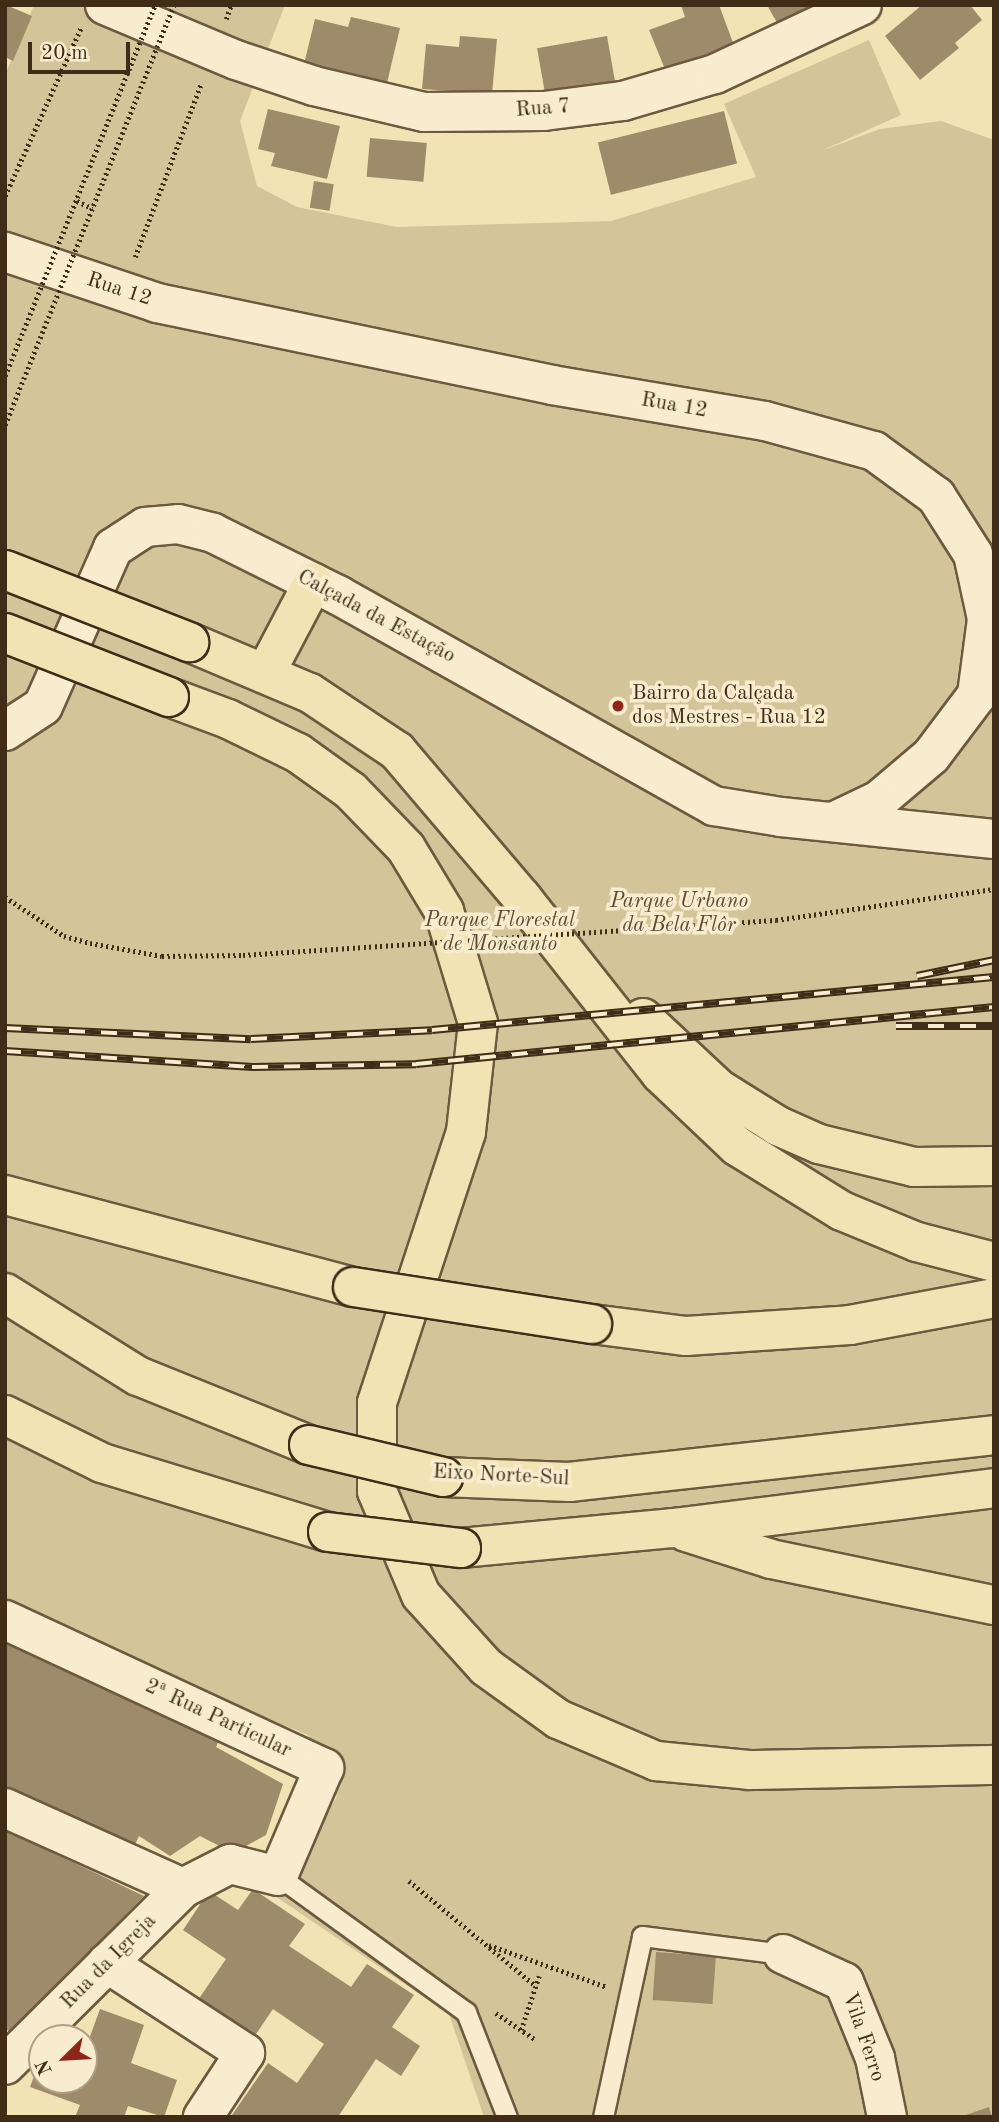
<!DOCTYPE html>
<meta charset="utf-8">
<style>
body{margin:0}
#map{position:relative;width:999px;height:2122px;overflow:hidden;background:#f2e3b4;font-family:"Old Standard TT",serif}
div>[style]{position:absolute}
.green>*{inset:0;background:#d4c499}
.building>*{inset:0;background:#9d8b69;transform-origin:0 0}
.path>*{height:4.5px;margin-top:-2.25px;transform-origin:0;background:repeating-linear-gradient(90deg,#402c17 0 2px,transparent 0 5.5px)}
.roads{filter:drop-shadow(2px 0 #6c5a3e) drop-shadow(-2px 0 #6c5a3e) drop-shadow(0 2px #6c5a3e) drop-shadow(0 -2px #6c5a3e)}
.lane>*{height:19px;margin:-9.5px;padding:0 9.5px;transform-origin:9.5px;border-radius:9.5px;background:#f7edce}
.street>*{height:38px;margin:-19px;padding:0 19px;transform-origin:19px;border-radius:19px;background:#f7edce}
.secondary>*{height:38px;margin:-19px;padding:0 19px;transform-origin:19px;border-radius:19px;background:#f7edce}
.highway>*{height:38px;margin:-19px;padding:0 19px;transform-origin:19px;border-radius:19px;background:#f2e3b4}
.rail>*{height:8px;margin-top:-4px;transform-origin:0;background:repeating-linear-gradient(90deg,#f7edce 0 16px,#402c17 0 32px);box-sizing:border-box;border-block:2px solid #402c17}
.path-bridge>*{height:4.5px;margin-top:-2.25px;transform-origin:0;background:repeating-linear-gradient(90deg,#402c17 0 2px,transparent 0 5.5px)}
.bridges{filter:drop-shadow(2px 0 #402c17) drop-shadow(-2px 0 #402c17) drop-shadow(0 2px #402c17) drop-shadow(0 -2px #402c17)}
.primary-bridge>*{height:38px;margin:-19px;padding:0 19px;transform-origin:19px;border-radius:19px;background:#f2e3b4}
.highway-bridge>*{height:38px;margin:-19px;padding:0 19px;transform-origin:19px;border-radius:19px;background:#f2e3b4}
.dots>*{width:19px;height:19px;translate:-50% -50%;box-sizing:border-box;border:4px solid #f7edce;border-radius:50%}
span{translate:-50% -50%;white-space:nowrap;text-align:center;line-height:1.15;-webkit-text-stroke:7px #f7edce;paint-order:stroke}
.street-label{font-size:21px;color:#402c17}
.poi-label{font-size:21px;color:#402c17}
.left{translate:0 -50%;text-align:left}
.park-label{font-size:21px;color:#5e4a31;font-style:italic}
.frame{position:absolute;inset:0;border:7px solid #402c17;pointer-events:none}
.north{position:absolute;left:28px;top:2024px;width:70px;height:70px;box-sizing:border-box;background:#f7edce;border:2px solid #aea085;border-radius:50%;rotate:246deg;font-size:19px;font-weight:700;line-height:28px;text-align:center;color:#402c17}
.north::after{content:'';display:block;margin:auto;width:24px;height:32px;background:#8f2418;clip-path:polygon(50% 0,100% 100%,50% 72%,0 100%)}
.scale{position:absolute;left:28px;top:42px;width:102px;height:32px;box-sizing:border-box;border:4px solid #402c17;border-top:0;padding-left:9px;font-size:21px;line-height:24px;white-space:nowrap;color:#402c17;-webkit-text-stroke:5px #f7edce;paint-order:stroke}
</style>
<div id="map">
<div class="green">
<i style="clip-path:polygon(34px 5px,285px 5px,240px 121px,257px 186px,297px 207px,397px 227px,611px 221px,756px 177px,724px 104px,869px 40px,901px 115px,821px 151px,880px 129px,941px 121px,994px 140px,994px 2117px,484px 2117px,449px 2014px,272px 1894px,337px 1797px,308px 1735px,5px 1613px,5px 75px)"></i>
</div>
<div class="building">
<i style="clip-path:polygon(6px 5px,32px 16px,13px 61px,5px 57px)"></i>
<i style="clip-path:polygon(681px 5px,719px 5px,735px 48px,667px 74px,649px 30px,685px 17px)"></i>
<i style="clip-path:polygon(767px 5px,822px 5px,780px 28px)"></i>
<i style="clip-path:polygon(922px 5px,970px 5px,982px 20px,955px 43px,959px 48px,920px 80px,885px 36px)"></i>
<i style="clip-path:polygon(351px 17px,400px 28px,387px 83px,304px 64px,315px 19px,348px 27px)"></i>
<i style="clip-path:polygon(460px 36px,497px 39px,492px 94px,422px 89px,426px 44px,459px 47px)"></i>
<i style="left:607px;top:36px;width:47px;height:71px;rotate:80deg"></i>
<i style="clip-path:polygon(268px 109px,340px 126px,327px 179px,271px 166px,275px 153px,258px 149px)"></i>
<i style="left:724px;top:111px;width:54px;height:130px;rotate:76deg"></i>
<i style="left:370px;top:138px;width:57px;height:39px;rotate:5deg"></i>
<i style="left:314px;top:181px;width:20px;height:27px;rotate:9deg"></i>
<i style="clip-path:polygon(5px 1635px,223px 1731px,216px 1747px,283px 1784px,266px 1835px,233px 1853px,200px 1836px,170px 1856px,139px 1836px,131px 1853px,5px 1795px)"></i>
<i style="clip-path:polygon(5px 1830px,144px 1896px,11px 2032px,5px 2029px)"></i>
<i style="clip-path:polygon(253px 1889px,305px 1924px,289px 1946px,351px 1987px,367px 1964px,414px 1995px,392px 2027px,420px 2046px,401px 2076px,376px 2059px,338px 2117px,232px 2115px,268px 2063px,297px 2083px,324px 2044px,273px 2009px,254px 2037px,198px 2000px,226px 1959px,183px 1930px,209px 1891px,238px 1910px)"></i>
<i style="left:656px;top:1952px;width:60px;height:48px;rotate:4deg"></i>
<i style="clip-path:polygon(100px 2009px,144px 2025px,131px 2063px,177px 2080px,164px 2117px,128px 2106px,124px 2117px,75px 2117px,80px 2105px,30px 2087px,42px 2055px,42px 2080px,84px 2080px,84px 2053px)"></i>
<i style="clip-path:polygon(989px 2107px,992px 2117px,963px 2117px,963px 2116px)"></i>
</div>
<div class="path">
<i style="left:226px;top:19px;width:15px;rotate:-70deg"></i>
<i style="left:5px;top:196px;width:184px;rotate:-65.7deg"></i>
<i style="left:77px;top:201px;width:17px;rotate:25deg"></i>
<i style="left:135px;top:257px;width:187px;rotate:-69.1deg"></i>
<i style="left:5px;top:897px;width:71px;rotate:33.5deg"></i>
<i style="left:64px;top:936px;width:27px;rotate:15deg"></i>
<i style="left:90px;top:943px;width:73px;rotate:10.2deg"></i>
<i style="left:162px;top:956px;width:81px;rotate:-0.7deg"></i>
<i style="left:776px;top:920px;width:220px;rotate:-8.1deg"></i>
<i style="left:409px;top:1881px;width:165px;rotate:39.6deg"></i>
<i style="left:489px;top:1945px;width:125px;rotate:19.6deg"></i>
<i style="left:496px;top:2013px;width:48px;rotate:34deg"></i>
<i style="left:521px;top:2030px;width:57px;rotate:-71.6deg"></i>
</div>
<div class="roads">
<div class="lane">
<i style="left:278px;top:1876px;width:232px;rotate:35.9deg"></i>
<i style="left:466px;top:2012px;width:113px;rotate:68.7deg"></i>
<i style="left:603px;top:2117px;width:185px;rotate:-77.8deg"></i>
<i style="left:642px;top:1936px;width:142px;rotate:7.3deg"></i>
</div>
<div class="street">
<i style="left:105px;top:5px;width:142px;rotate:22.8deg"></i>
<i style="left:236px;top:60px;width:82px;rotate:18.4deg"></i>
<i style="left:314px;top:86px;width:113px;rotate:13.3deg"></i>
<i style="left:424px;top:112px;width:120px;rotate:-0.5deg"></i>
<i style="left:544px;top:111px;width:80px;rotate:-7.2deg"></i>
<i style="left:623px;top:101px;width:96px;rotate:-16.4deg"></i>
<i style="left:715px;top:74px;width:162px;rotate:-25.1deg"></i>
<i style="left:5px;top:252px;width:160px;rotate:18.5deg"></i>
<i style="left:157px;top:303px;width:403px;rotate:11.7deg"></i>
<i style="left:552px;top:385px;width:216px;rotate:9.6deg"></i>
<i style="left:765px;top:421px;width:113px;rotate:15.4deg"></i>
<i style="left:874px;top:451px;width:77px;rotate:36deg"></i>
<i style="left:936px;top:496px;width:69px;rotate:57.5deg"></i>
<i style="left:973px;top:554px;width:66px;rotate:77.8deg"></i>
<i style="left:987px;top:619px;width:77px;rotate:97.5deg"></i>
<i style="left:977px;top:695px;width:76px;rotate:127deg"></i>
<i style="left:931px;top:756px;width:68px;rotate:139.8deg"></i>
<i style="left:879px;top:800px;width:49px;rotate:154.5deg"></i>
<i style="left:5px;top:731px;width:45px;rotate:-33.3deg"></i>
<i style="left:43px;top:706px;width:173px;rotate:-66.1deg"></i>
<i style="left:113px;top:548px;width:38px;rotate:-33deg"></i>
<i style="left:145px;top:527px;width:33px;rotate:-5deg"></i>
<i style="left:178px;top:524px;width:36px;rotate:14deg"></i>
<i style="left:213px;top:533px;width:140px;rotate:26.4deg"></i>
<i style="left:338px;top:595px;width:431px;rotate:29.3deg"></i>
<i style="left:714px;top:806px;width:68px;rotate:9.3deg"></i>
<i style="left:781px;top:817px;width:214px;rotate:5.9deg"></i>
<i style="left:5px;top:1620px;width:352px;rotate:24.9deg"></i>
<i style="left:324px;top:1768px;width:117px;rotate:113.1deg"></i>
<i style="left:5px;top:1808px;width:195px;rotate:24.2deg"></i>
<i style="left:783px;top:1954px;width:67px;rotate:24.7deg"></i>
<i style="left:844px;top:1982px;width:82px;rotate:67.8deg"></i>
<i style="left:875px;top:2058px;width:60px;rotate:78.5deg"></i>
<i style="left:107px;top:1963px;width:165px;rotate:33.1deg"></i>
<i style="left:245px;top:2053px;width:77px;rotate:123.3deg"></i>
</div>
<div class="secondary">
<i style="left:5px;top:2065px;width:251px;rotate:-44.8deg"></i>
<i style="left:183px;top:1888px;width:53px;rotate:-27.1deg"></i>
<i style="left:230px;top:1864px;width:49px;rotate:14deg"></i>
</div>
<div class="highway">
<i style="left:189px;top:642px;width:131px;rotate:22.9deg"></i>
<i style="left:310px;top:693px;width:105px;rotate:33.7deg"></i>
<i style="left:397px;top:751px;width:193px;rotate:49.6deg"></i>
<i style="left:522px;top:898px;width:224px;rotate:51.7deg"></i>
<i style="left:661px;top:1074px;width:105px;rotate:43.5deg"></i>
<i style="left:737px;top:1146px;width:123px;rotate:31.8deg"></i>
<i style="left:842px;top:1211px;width:81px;rotate:22.5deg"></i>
<i style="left:917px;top:1242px;width:80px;rotate:14.6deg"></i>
<i style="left:266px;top:672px;width:101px;rotate:-62.2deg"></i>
<i style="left:169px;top:697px;width:63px;rotate:20.4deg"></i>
<i style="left:228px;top:719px;width:78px;rotate:25.9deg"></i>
<i style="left:298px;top:753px;width:65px;rotate:35.6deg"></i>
<i style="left:351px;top:791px;width:79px;rotate:46deg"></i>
<i style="left:406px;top:848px;width:74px;rotate:58.9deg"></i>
<i style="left:444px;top:911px;width:117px;rotate:73.1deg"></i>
<i style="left:478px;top:1023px;width:110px;rotate:96.3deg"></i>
<i style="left:466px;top:1132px;width:285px;rotate:108.2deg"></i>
<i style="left:377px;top:1403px;width:88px;rotate:90deg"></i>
<i style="left:377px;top:1491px;width:113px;rotate:67.1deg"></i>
<i style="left:421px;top:1595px;width:97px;rotate:47.9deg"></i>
<i style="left:486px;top:1667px;width:89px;rotate:35.8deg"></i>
<i style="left:558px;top:1719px;width:107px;rotate:23.2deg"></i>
<i style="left:656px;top:1761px;width:93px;rotate:5.5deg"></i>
<i style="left:749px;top:1770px;width:245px;rotate:-1.2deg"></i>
<i style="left:643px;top:1018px;width:104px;rotate:43.1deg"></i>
<i style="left:719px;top:1089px;width:70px;rotate:32.1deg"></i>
<i style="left:778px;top:1126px;width:45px;rotate:23.7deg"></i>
<i style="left:819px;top:1144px;width:98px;rotate:13.6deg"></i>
<i style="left:914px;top:1167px;width:80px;rotate:-0.7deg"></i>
<i style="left:5px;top:1195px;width:360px;rotate:14.8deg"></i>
<i style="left:5px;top:1293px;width:157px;rotate:32deg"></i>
<i style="left:138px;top:1376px;width:184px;rotate:22deg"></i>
<i style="left:592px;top:1324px;width:95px;rotate:7.3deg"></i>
<i style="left:686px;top:1336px;width:164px;rotate:-3.8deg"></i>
<i style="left:850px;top:1325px;width:147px;rotate:-10.6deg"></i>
<i style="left:5px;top:1415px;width:108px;rotate:26.3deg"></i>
<i style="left:102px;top:1463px;width:236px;rotate:17deg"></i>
<i style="left:443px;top:1477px;width:126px;rotate:2.3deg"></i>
<i style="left:569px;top:1482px;width:428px;rotate:-6.3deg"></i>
<i style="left:686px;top:1532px;width:89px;rotate:17.6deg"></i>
<i style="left:771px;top:1559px;width:228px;rotate:11.7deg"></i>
<i style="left:461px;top:1548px;width:214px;rotate:-5.4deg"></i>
<i style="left:674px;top:1528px;width:322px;rotate:-7.1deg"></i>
</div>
</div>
<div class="rail">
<i style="left:917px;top:976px;width:79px;rotate:-11.7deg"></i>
<i style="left:896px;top:1026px;width:98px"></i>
<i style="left:5px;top:1028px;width:246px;rotate:2.6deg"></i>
<i style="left:251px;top:1039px;width:181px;rotate:-2.8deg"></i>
<i style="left:432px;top:1030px;width:564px;rotate:-5.39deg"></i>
<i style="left:5px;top:1051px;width:248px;rotate:3.7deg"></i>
<i style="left:252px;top:1067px;width:164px;rotate:-1deg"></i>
<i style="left:416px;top:1064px;width:581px;rotate:-5.63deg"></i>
</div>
<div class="path-bridge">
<i style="left:5px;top:376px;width:400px;rotate:-68deg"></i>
<i style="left:5px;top:425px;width:453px;rotate:-68.1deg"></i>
<i style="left:243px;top:955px;width:534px;rotate:-3.76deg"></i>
</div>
<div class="bridges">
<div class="primary-bridge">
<i style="left:5px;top:570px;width:198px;rotate:21.4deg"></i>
<i style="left:5px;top:633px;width:176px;rotate:21.3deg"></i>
</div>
<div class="highway-bridge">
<i style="left:353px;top:1287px;width:242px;rotate:8.8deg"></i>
<i style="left:309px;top:1445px;width:138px;rotate:13.4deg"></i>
<i style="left:328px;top:1532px;width:134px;rotate:6.9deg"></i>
</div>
</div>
<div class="dots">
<i style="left:618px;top:706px;background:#8f2418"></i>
</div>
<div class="street-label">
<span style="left:543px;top:109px;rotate:-4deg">Rua 7</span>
<span style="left:119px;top:290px;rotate:18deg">Rua 12</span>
<span style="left:674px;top:406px;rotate:10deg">Rua 12</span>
<span style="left:376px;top:617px;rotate:28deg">Calçada da Estação</span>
<span style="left:501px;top:1476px;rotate:3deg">Eixo Norte-Sul</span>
<span style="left:218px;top:1719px;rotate:25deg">2ª Rua Particular</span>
<span style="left:109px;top:1962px;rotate:-45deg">Rua da Igreja</span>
<span style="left:863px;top:2037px;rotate:71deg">Vila Ferro</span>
</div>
<div class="poi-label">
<span class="left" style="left:632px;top:706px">Bairro da Calçada<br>dos Mestres - Rua 12</span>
</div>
<div class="park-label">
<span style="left:679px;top:914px">Parque Urbano<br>da Bela Flôr</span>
<span style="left:500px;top:933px">Parque Florestal<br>de Monsanto</span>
</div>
<div class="frame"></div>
<div class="north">N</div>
<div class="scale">20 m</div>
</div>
